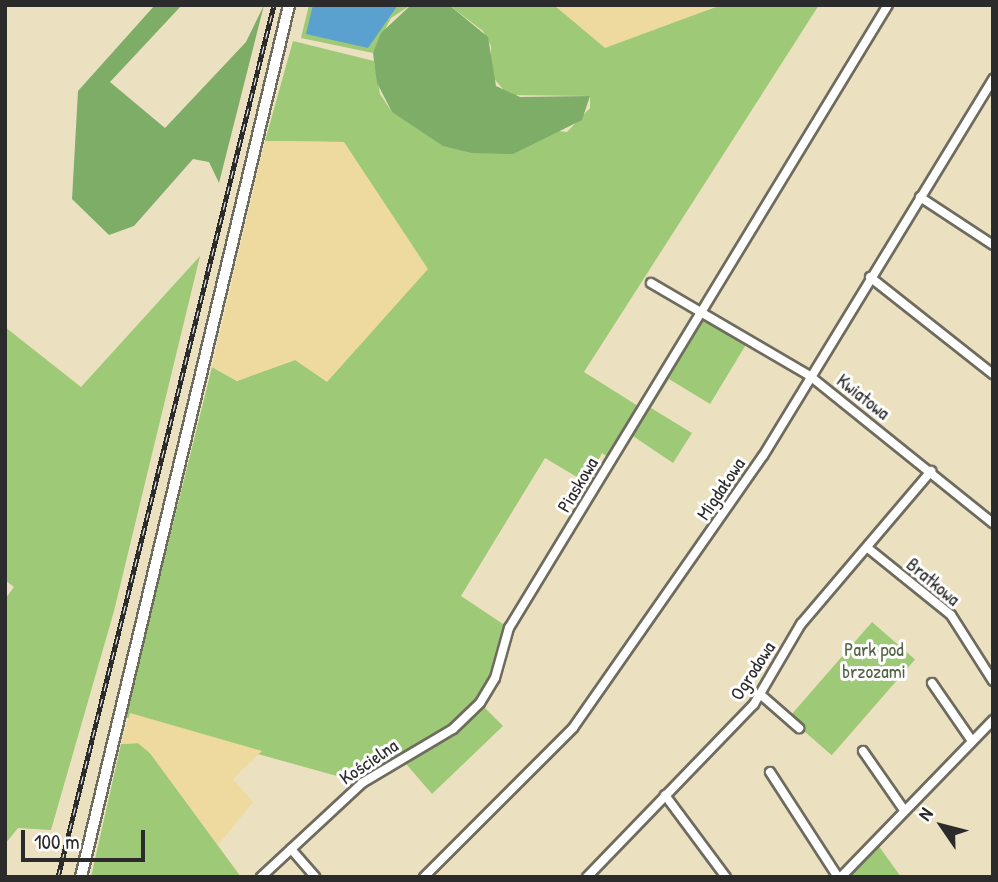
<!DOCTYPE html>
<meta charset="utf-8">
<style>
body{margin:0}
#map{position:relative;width:998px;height:882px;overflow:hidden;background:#ebe1c0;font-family:"Patrick Hand",sans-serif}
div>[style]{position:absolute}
.green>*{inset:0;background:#9ec977;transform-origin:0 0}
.forest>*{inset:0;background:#7ead68}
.sand>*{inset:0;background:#eeda9e}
.water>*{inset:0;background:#5aa1d0}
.roads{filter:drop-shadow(2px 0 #6e6b5f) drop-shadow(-2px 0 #6e6b5f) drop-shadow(0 2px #6e6b5f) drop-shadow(0 -2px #6e6b5f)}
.minor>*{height:8px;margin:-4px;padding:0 4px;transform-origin:4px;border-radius:4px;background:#fff}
.tertiary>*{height:10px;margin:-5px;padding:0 5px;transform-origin:5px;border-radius:5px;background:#fff}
.rail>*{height:5px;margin-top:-2.5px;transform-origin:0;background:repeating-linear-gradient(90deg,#fff 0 8px,#2b2b2b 0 16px);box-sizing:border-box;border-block:2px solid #2b2b2b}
span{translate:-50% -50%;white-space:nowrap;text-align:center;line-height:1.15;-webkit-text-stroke:6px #fff;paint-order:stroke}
.street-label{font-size:19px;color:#2b2b2b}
.park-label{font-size:19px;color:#536246}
.frame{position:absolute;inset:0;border:7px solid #2b2b2b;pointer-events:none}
.north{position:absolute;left:907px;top:791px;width:70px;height:70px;-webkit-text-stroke:5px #fff;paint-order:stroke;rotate:305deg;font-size:19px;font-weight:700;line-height:28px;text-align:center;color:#2b2b2b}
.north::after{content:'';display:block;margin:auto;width:24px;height:32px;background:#2b2b2b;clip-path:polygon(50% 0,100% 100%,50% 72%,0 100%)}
.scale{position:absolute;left:21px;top:830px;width:124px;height:32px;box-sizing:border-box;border:4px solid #2b2b2b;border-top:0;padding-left:9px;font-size:21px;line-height:24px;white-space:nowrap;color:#2b2b2b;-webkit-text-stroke:5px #fff;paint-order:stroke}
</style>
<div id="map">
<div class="green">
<i style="clip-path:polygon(309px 5px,411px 5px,391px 18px,373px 53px,301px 38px)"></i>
<i style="clip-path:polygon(449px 5px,554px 5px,605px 47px,721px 5px,819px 5px,584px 372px,638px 406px,700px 309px,750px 338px,710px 404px,669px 379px,651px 408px,692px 433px,673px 463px,633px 436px,617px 463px,602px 453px,587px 483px,545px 458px,461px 596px,509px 628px,480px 703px,503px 726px,432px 794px,401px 758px,362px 783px,125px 717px,212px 367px,237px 381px,295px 360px,344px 142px,265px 141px,293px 41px,374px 61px,380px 94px,392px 112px,567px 132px,590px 108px,590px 96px,508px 95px,491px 75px,491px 46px,483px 31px)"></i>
<i style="clip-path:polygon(200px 256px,114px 611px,51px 830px,18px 828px,5px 844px,5px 599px,14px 587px,5px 580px,5px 327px,81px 387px)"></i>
<i style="left:872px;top:622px;width:57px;height:127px;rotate:41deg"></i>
<i style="clip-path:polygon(138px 743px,150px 753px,241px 877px,91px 877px,121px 744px)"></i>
<i style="clip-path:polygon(878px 845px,901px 877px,848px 877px)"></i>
</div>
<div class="forest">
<i style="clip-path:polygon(155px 5px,182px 5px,110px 82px,165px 128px,246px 42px,264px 5px,219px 183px,209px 162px,193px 159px,134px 226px,109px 235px,72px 199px,78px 91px)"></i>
<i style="clip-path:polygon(449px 5px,488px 37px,496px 86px,520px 97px,590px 96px,582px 120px,513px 154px,472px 153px,443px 146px,392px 112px,377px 83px,373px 53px,381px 33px,411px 5px)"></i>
</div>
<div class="sand">
<i style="clip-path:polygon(554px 5px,721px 5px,605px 48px)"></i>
<i style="clip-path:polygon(265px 141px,344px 142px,428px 269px,327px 382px,295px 360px,237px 381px,212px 367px)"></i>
<i style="clip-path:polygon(130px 713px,262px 751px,233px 779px,253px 802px,218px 845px,150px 753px,138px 743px,121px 744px)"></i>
</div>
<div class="water">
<i style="clip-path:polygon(313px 5px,398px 5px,368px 48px,306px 34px)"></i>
</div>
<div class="roads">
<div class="minor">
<i style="left:920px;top:197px;width:87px;rotate:33.3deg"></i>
<i style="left:870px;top:277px;width:157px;rotate:38.3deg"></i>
<i style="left:651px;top:283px;width:184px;rotate:30.3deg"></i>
<i style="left:810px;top:376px;width:235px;rotate:38.8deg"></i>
<i style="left:869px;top:549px;width:105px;rotate:38.8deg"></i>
<i style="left:951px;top:615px;width:78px;rotate:57.5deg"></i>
<i style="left:932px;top:683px;width:70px;rotate:55.4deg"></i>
<i style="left:760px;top:694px;width:52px;rotate:41.1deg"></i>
<i style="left:863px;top:751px;width:72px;rotate:55.2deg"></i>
<i style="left:770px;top:772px;width:125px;rotate:57.1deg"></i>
<i style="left:665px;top:795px;width:102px;rotate:53.4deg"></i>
<i style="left:291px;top:849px;width:37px;rotate:49deg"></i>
<i style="left:261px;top:877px;width:138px;rotate:-42.9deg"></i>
<i style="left:362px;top:783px;width:106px;rotate:-30.7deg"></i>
<i style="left:453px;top:729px;width:37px;rotate:-44deg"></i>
<i style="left:480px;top:703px;width:29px;rotate:-59deg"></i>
<i style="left:495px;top:678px;width:52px;rotate:-74.4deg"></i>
<i style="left:509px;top:628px;width:729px;rotate:-58.69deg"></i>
<i style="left:424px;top:877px;width:211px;rotate:-45deg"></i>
<i style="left:573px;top:728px;width:332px;rotate:-55.1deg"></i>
<i style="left:763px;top:456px;width:442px;rotate:-58.6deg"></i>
<i style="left:587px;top:877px;width:240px;rotate:-46deg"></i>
<i style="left:754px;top:704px;width:93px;rotate:-59.6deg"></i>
<i style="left:801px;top:624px;width:201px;rotate:-49.6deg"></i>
<i style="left:841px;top:877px;width:219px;rotate:-45.9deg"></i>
</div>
<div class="tertiary">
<i style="left:81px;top:877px;width:896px;rotate:-76.58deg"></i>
</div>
</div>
<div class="rail">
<i style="left:58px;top:877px;width:898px;rotate:-76.09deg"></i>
</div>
<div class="street-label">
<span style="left:863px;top:397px;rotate:38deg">Kwiatowa</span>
<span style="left:578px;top:485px;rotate:-59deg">Piaskowa</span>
<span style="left:721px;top:489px;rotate:-56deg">Migdałowa</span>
<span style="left:933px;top:582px;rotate:40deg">Bratkowa</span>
<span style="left:753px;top:671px;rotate:-57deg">Ogrodowa</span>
<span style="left:369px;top:762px;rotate:-34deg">Kościelna</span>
</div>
<div class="park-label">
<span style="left:874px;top:661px">Park pod<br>brzozami</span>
</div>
<div class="frame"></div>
<div class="north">N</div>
<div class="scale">100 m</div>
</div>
